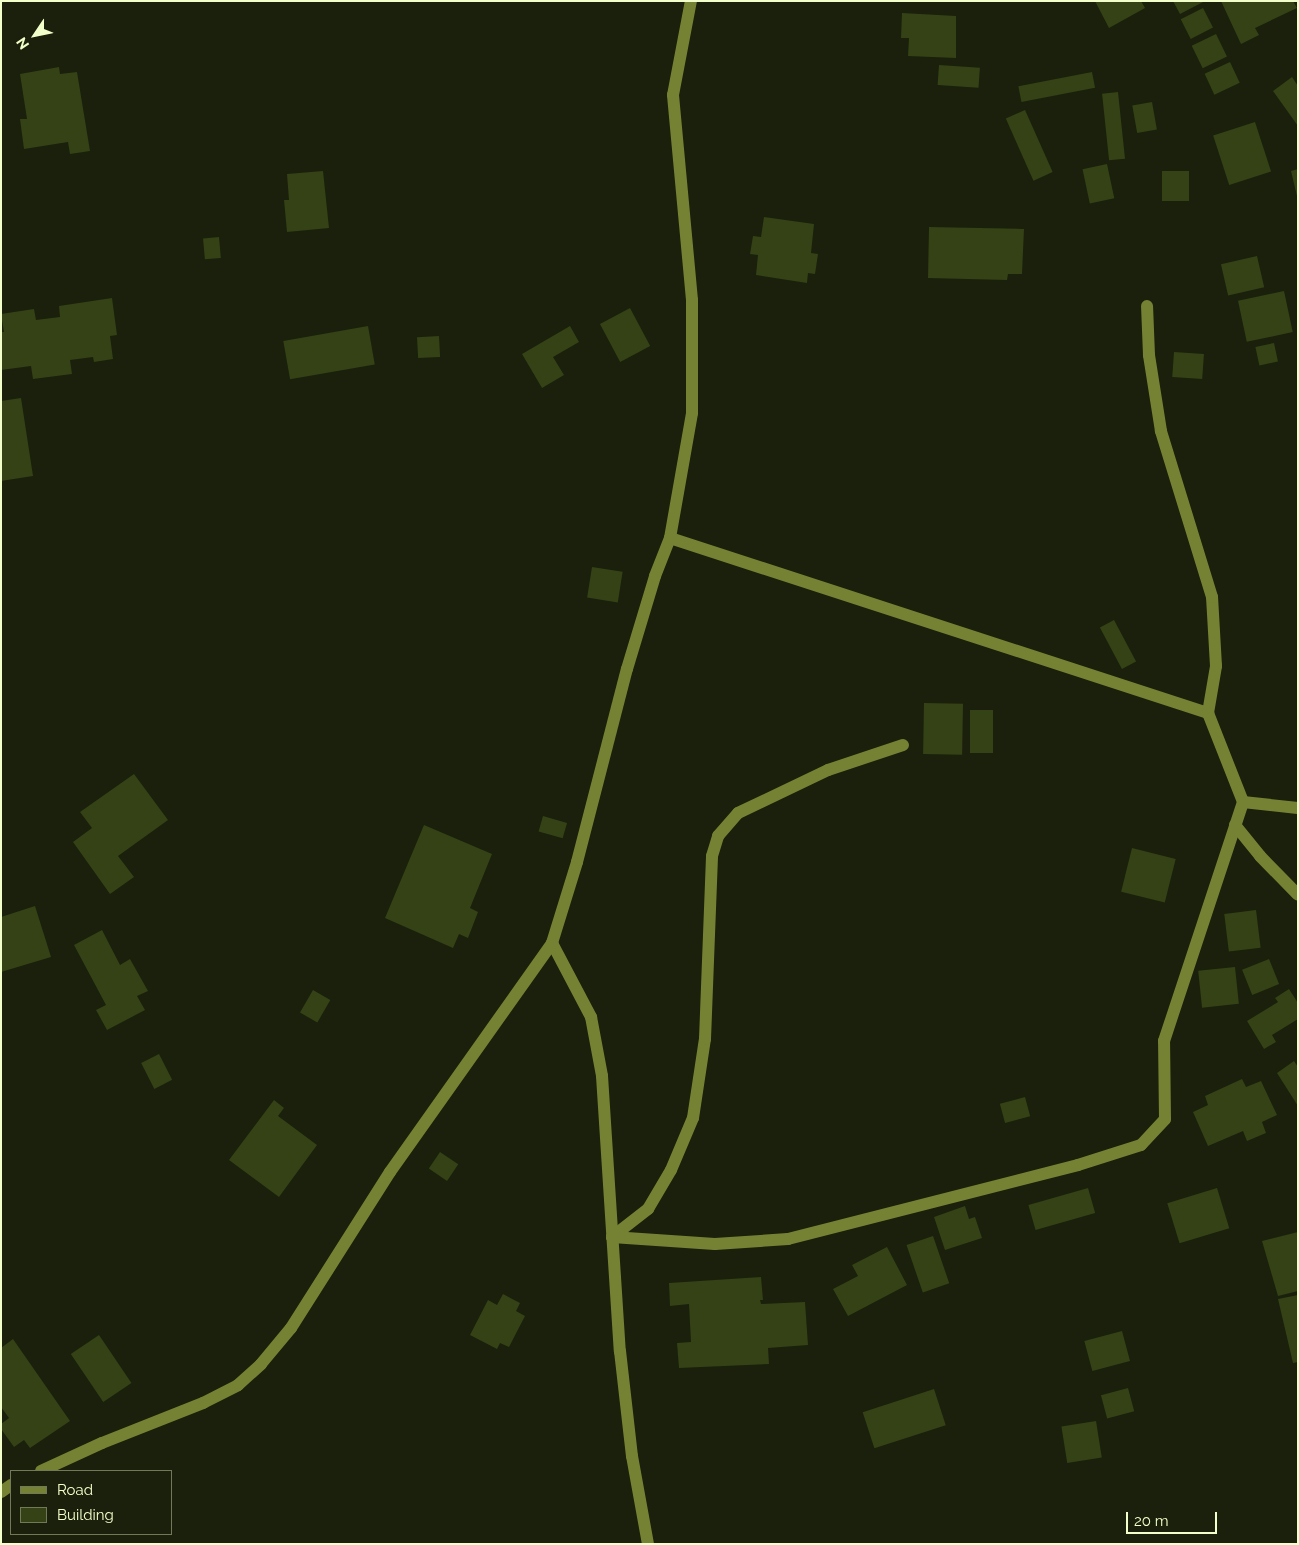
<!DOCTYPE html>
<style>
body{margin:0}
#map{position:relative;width:1299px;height:1545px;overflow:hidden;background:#1a200b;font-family:Raleway,sans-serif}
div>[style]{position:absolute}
.building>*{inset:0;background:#344216;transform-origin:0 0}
.minor>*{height:12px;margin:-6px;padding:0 6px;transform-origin:6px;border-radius:6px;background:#768233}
span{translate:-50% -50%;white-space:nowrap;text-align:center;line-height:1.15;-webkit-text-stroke:5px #1a200b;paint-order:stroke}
.frame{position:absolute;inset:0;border:2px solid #f3ffca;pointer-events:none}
.legend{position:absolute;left:10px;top:1470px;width:162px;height:65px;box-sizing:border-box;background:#1a200b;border:1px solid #717957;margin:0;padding:6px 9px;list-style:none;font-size:15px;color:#f3ffca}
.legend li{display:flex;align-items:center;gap:10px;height:25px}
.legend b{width:25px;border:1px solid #717957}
.north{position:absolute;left:10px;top:10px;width:50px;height:50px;-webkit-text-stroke:4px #1a200b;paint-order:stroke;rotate:236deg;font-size:14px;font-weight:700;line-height:20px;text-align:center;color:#f3ffca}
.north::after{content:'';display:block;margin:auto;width:18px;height:22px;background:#f3ffca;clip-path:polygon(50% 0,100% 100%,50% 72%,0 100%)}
.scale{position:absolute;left:1126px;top:1512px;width:91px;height:22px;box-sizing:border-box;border:2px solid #f3ffca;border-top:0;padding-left:6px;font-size:15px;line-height:18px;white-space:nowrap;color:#f3ffca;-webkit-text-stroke:4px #1a200b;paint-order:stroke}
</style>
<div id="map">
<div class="building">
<i style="clip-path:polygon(1095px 1px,1141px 1px,1145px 8px,1109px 28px)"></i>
<i style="clip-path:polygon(1173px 1px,1205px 1px,1180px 14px)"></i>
<i style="clip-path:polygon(1221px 1px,1293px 1px,1297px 8px,1255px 28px,1259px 35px,1241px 44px)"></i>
<i style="left:1203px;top:8px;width:22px;height:25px;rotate:63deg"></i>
<i style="clip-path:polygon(902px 13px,956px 16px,956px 58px,908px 56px,909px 38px,901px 38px)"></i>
<i style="left:1216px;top:34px;width:25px;height:27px;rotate:64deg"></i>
<i style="left:1230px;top:62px;width:23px;height:28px;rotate:65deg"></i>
<i style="left:939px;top:65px;width:41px;height:20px;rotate:4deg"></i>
<i style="clip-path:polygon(59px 67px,60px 74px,77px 72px,90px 151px,70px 154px,68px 142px,24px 149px,20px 119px,27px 119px,20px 74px)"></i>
<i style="left:1092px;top:72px;width:16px;height:75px;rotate:79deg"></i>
<i style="clip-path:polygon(1292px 77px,1298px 86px,1298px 126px,1273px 91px)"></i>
<i style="left:1118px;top:92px;width:67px;height:16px;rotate:84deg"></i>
<i style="left:1152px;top:102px;width:28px;height:20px;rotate:80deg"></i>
<i style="left:1025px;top:110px;width:68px;height:21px;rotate:66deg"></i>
<i style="left:1255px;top:122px;width:52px;height:44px;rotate:72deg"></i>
<i style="left:1107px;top:164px;width:35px;height:25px;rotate:78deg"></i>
<i style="clip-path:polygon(1298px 169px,1298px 196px,1297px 196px,1291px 171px)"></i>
<i style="clip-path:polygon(323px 171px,329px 228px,287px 232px,284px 200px,289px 200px,287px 174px)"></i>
<i style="left:1162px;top:171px;width:27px;height:30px"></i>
<i style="clip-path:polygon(764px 217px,814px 224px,811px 253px,818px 254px,815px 274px,808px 273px,807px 283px,756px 275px,758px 255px,750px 254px,753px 236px,761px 237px)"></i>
<i style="clip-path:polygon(929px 227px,1024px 229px,1022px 274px,1008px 274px,1007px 280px,928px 278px)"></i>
<i style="left:219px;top:237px;width:21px;height:16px;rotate:85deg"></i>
<i style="left:1257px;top:256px;width:32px;height:37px;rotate:77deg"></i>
<i style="left:1284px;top:291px;width:42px;height:47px;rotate:78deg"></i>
<i style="clip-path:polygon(112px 298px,117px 335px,110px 336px,113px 359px,94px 362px,93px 357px,70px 360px,72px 374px,33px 379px,31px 366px,1px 370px,1px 332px,4px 332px,1px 314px,34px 309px,36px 320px,60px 317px,59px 306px)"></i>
<i style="left:630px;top:308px;width:43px;height:34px;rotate:62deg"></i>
<i style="left:368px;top:326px;width:39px;height:86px;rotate:80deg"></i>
<i style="clip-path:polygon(570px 326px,579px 342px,553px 357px,564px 375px,542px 388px,522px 354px)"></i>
<i style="left:439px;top:336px;width:21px;height:22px;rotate:87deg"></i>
<i style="left:1274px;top:343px;width:19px;height:19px;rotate:78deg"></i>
<i style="left:1174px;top:352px;width:30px;height:25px;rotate:4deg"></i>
<i style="clip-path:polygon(21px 398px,33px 476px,1px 481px,1px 401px)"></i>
<i style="left:592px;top:567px;width:31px;height:31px;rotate:9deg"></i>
<i style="left:1114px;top:620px;width:47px;height:16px;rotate:62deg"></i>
<i style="left:924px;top:703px;width:39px;height:51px;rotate:1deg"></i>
<i style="left:970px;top:710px;width:23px;height:43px"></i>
<i style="clip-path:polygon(134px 774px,168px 820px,118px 856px,134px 877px,110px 894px,73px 842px,92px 828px,80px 812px)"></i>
<i style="left:543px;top:816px;width:25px;height:16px;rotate:16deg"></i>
<i style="clip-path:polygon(424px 825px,492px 854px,470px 908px,478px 912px,468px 938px,459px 934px,453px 948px,385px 918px)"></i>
<i style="left:1132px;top:848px;width:45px;height:45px;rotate:14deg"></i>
<i style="clip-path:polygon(35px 906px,51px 957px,1px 972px,1px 917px)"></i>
<i style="left:1256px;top:910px;width:38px;height:32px;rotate:83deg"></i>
<i style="clip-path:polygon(102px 930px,120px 965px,130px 959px,148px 991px,137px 996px,145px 1010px,107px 1030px,96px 1010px,106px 1005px,74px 945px)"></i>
<i style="left:1269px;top:959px;width:27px;height:29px;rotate:68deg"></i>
<i style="left:1235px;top:967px;width:37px;height:37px;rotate:84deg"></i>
<i style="clip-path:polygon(1289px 989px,1298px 1003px,1298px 1019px,1272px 1035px,1276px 1042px,1264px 1049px,1247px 1021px,1278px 1002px,1275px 998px)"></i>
<i style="left:313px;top:990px;width:20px;height:26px;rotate:30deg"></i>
<i style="left:159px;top:1054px;width:29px;height:20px;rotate:63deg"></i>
<i style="clip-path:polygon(1294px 1061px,1298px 1067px,1298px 1106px,1277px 1073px)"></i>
<i style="clip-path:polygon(1242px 1079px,1246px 1087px,1261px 1081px,1277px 1115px,1262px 1122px,1266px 1133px,1247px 1141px,1243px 1131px,1208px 1146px,1193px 1112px,1208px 1105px,1205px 1096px)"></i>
<i style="left:1025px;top:1097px;width:20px;height:26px;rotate:75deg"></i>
<i style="clip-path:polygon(274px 1100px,284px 1108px,278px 1116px,317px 1145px,279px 1197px,229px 1160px)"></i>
<i style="left:440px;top:1152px;width:22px;height:20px;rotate:34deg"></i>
<i style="left:1088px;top:1188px;width:26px;height:62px;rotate:74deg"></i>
<i style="left:1217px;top:1188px;width:42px;height:52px;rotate:73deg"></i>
<i style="clip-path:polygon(965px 1206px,969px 1219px,975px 1217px,982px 1238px,945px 1250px,934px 1217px)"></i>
<i style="clip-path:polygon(1298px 1232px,1298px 1291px,1278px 1296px,1262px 1241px)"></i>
<i style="left:933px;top:1236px;width:50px;height:28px;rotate:71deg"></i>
<i style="clip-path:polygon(887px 1247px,907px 1285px,848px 1316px,833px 1289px,858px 1276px,852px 1265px)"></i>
<i style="clip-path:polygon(761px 1277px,763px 1300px,760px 1300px,761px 1304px,805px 1302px,808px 1345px,768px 1348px,769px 1364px,679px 1368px,677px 1343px,691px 1342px,689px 1304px,670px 1306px,669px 1283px)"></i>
<i style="clip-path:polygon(503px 1294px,520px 1303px,516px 1311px,525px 1316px,509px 1347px,500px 1343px,497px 1349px,470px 1335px,488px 1300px,497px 1305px)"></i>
<i style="clip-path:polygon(1298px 1295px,1298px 1362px,1293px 1363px,1278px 1299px)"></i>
<i style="left:1122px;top:1331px;width:31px;height:39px;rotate:75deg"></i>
<i style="left:99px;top:1335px;width:58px;height:34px;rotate:56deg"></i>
<i style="clip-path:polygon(13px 1339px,70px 1421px,30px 1448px,24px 1440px,14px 1447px,1px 1429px,1px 1424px,9px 1418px,1px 1407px,1px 1348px)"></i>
<i style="left:1128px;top:1388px;width:24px;height:28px;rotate:75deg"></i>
<i style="left:934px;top:1389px;width:38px;height:75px;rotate:72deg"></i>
<i style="left:1096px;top:1421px;width:37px;height:35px;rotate:81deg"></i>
</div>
<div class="minor">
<i style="left:670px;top:538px;width:566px;rotate:18.02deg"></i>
<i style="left:1208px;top:713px;width:48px;rotate:-80.3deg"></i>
<i style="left:1216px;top:666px;width:69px;rotate:-93.3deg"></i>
<i style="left:1212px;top:597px;width:174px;rotate:-107.1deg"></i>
<i style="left:1161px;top:431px;width:77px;rotate:-99deg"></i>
<i style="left:1149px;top:355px;width:49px;rotate:-92.3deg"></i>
<i style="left:1208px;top:713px;width:96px;rotate:68.5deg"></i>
<i style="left:1235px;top:825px;width:40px;rotate:51deg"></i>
<i style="left:1260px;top:856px;width:54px;rotate:45.7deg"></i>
<i style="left:552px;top:943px;width:84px;rotate:62.2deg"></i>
<i style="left:591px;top:1017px;width:60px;rotate:79.4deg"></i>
<i style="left:602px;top:1076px;width:276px;rotate:86.3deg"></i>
<i style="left:620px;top:1351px;width:106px;rotate:83.5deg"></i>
<i style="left:632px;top:1456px;width:89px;rotate:79.7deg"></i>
<i style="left:612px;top:1237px;width:103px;rotate:3.9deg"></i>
<i style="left:715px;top:1244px;width:73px;rotate:-3.9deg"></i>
<i style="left:788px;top:1239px;width:299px;rotate:-14.3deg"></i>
<i style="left:1078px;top:1165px;width:66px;rotate:-17.6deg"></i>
<i style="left:1141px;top:1145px;width:35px;rotate:-47deg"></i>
<i style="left:1165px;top:1119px;width:78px;rotate:-90.7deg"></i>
<i style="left:1164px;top:1041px;width:252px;rotate:-71.7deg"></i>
<i style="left:1243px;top:802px;width:55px;rotate:6.2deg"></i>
<i style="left:612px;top:1237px;width:46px;rotate:-37.9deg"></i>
<i style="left:648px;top:1209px;width:45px;rotate:-59.5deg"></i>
<i style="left:671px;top:1170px;width:56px;rotate:-67.1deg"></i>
<i style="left:693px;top:1118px;width:80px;rotate:-81.4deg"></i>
<i style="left:705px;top:1039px;width:183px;rotate:-87.8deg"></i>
<i style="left:712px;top:856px;width:21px;rotate:-73deg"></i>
<i style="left:718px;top:836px;width:30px;rotate:-49deg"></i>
<i style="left:738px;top:813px;width:100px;rotate:-25.5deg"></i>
<i style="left:828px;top:770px;width:79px;rotate:-18.4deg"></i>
<i style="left:41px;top:1471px;width:67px;rotate:-24.7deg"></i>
<i style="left:102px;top:1443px;width:109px;rotate:-21.6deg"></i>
<i style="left:203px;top:1403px;width:39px;rotate:-27deg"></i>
<i style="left:238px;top:1385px;width:31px;rotate:-42deg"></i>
<i style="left:261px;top:1364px;width:47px;rotate:-50.2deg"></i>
<i style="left:291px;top:1328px;width:185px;rotate:-57.6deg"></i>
<i style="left:390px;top:1172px;width:281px;rotate:-54.7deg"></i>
<i style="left:552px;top:943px;width:85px;rotate:-72.8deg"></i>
<i style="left:577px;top:862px;width:199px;rotate:-75.5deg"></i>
<i style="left:627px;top:669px;width:97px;rotate:-73.2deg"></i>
<i style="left:655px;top:576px;width:41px;rotate:-68.5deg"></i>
<i style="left:670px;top:538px;width:127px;rotate:-80deg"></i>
<i style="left:692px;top:413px;width:113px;rotate:-90deg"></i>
<i style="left:692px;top:300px;width:206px;rotate:-95.3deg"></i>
<i style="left:673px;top:95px;width:96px;rotate:-79.2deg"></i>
<i style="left:1px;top:1492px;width:12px;rotate:-35deg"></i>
</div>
<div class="frame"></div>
<ul class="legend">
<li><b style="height:6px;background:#768233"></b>Road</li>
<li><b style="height:14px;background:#344216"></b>Building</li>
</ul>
<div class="north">N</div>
<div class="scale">20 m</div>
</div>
